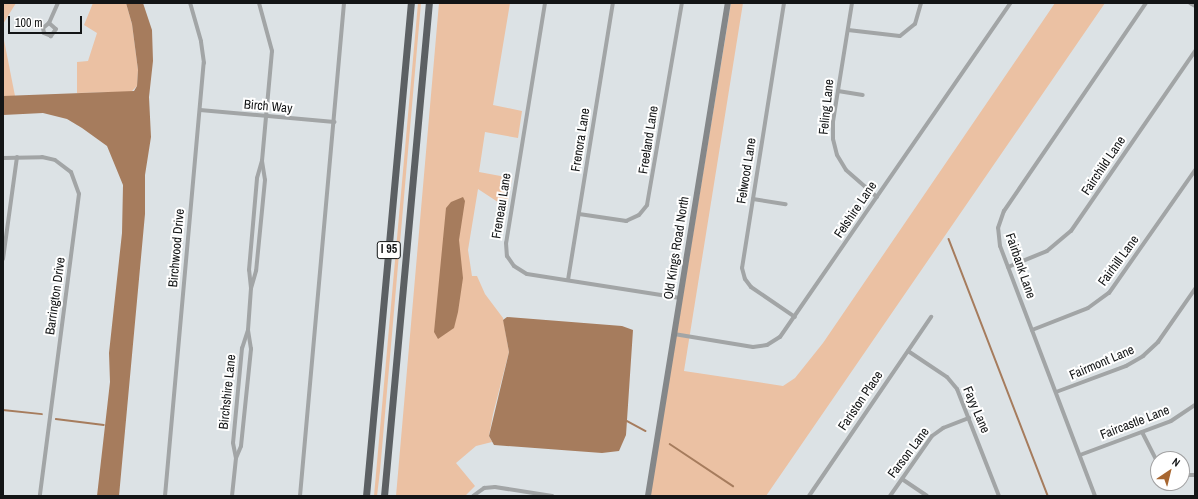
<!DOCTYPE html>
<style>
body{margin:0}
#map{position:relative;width:1198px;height:499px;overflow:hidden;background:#dce2e5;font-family:"Archivo Narrow",sans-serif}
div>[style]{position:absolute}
.green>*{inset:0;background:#ebc1a3}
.water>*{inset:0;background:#a67c5d}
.stream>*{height:1.5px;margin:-0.75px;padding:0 0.75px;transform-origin:0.75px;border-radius:0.75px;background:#a67c5d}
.street>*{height:4px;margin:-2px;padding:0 2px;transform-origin:2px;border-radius:2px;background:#a2a5a6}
.secondary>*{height:5.5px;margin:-2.75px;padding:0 2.75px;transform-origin:2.75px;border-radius:2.75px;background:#848789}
.highway>*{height:7px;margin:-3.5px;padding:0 3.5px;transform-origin:3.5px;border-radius:3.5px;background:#5c6063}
span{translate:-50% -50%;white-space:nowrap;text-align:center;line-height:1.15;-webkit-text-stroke:4px #fff;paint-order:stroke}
.shield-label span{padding:1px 3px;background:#fff;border:1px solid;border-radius:3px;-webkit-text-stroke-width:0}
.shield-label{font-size:12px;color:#131516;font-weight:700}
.street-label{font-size:13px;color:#131516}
.frame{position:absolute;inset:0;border:4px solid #131516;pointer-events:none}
.north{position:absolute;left:1150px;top:451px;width:40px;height:40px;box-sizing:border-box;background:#fff;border:1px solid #a1a1a2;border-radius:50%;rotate:35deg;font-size:11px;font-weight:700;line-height:16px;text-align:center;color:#131516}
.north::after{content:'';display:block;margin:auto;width:14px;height:18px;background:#a86731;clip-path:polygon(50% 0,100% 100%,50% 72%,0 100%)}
.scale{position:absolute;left:8px;top:16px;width:74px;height:18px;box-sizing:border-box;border:2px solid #131516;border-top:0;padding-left:5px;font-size:12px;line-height:14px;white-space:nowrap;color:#131516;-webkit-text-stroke:3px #fff;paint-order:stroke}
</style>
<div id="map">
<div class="green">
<i style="clip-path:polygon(3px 3px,16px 3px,3px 24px)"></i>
<i style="clip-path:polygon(93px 3px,126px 3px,132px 24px,138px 70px,137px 86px,131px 92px,77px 93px,77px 62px,88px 61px,97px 33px,84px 25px)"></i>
<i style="clip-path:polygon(418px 3px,421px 3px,380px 471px,377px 496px,374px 496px)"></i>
<i style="clip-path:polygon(439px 3px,510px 3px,493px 105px,522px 111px,518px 138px,485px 132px,479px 172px,512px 178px,507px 208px,478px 189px,468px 250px,472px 276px,477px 276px,485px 294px,503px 318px,509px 352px,493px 414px,489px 436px,492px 442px,476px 446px,456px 463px,475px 486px,465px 496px,396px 496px)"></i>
<i style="clip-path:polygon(731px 3px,743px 3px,684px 371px,783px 386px,795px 378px,823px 343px,1055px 3px,1105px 3px,766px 496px,650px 496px)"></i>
<i style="clip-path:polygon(3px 35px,15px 96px,3px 96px)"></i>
</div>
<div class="water">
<i style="clip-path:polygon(126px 3px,143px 3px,152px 30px,153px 61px,149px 97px,151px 137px,145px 175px,145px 214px,119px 496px,97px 496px,110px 382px,109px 353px,122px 233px,123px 185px,107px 146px,82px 128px,67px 119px,43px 113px,3px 115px,3px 96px,134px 91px,137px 86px,138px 70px,132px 24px)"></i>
<i style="clip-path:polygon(463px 197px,465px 201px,459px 240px,463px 278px,458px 312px,454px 328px,438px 339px,434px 332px,446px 208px,451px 202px)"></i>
<i style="clip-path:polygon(507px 317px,622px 326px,633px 330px,626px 435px,619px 451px,602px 453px,494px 445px,489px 436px,509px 352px,503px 320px)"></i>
</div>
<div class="stream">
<i style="left:949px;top:239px;width:275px;rotate:68.9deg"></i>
<i style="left:3px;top:410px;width:39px;rotate:6deg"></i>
<i style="left:56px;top:419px;width:48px;rotate:7.1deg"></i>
<i style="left:627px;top:421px;width:21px;rotate:28deg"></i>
<i style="left:670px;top:444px;width:76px;rotate:33.7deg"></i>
</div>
<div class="street">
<i style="left:259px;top:3px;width:50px;rotate:74.8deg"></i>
<i style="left:272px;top:51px;width:110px;rotate:95.2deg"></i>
<i style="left:545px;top:3px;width:243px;rotate:99.2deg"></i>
<i style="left:506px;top:243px;width:13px;rotate:86deg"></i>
<i style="left:507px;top:256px;width:12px;rotate:55deg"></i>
<i style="left:514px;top:266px;width:15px;rotate:32deg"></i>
<i style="left:527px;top:274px;width:155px;rotate:8.9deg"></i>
<i style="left:784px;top:3px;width:268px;rotate:99deg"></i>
<i style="left:742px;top:268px;width:11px;rotate:75deg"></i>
<i style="left:745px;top:279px;width:10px;rotate:53deg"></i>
<i style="left:751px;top:287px;width:53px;rotate:34.3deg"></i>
<i style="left:852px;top:3px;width:121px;rotate:99.1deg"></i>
<i style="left:833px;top:122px;width:17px;rotate:90deg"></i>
<i style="left:833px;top:139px;width:16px;rotate:76deg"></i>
<i style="left:837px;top:155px;width:17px;rotate:59deg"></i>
<i style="left:846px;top:170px;width:41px;rotate:41.1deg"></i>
<i style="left:1190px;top:3px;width:6px;rotate:31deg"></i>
<i style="left:49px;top:23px;width:9px;rotate:41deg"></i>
<i style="left:56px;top:29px;width:9px;rotate:126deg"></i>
<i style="left:51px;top:36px;width:8px;rotate:-157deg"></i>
<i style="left:44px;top:33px;width:5px;rotate:-101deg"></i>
<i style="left:43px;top:28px;width:8px;rotate:-40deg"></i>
<i style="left:49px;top:23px;width:22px;rotate:-66deg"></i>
<i style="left:848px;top:30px;width:52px;rotate:6.6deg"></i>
<i style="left:900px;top:36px;width:19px;rotate:-39deg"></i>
<i style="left:915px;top:24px;width:22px;rotate:-74deg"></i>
<i style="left:838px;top:91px;width:25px;rotate:9deg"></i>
<i style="left:200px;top:110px;width:135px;rotate:5.1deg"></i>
<i style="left:3px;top:158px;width:39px;rotate:-1deg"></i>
<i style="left:42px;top:157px;width:13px;rotate:13deg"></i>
<i style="left:55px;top:160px;width:20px;rotate:37deg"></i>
<i style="left:71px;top:172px;width:23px;rotate:70deg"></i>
<i style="left:79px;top:194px;width:305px;rotate:97.4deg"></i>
<i style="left:753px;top:199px;width:33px;rotate:9deg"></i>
<i style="left:579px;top:214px;width:48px;rotate:8.5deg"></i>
<i style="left:626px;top:221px;width:14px;rotate:-25deg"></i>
<i style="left:639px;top:215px;width:13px;rotate:-51deg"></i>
<i style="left:647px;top:205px;width:205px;rotate:-80.2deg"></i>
<i style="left:3px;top:259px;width:103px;rotate:-82.2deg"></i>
<i style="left:1008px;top:267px;width:42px;rotate:-22.3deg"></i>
<i style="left:1047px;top:251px;width:31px;rotate:-40deg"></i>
<i style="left:1071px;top:231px;width:219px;rotate:-55.4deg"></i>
<i style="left:568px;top:280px;width:281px;rotate:-80.8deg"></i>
<i style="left:248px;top:330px;width:19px;rotate:108deg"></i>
<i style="left:242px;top:348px;width:95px;rotate:95.4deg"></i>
<i style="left:233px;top:443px;width:15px;rotate:79deg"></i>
<i style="left:236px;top:458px;width:13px;rotate:-67deg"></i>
<i style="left:241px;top:446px;width:98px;rotate:-84.1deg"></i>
<i style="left:251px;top:349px;width:19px;rotate:-99deg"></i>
<i style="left:248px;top:330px;width:42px;rotate:-85.9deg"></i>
<i style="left:251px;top:288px;width:18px;rotate:-96deg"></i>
<i style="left:249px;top:270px;width:92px;rotate:-85deg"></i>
<i style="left:257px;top:178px;width:18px;rotate:-74deg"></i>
<i style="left:262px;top:161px;width:19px;rotate:81deg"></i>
<i style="left:265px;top:180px;width:91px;rotate:95.6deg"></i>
<i style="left:256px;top:271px;width:18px;rotate:106deg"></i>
<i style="left:1032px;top:330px;width:60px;rotate:-21.4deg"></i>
<i style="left:1088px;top:308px;width:26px;rotate:-36deg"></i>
<i style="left:1109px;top:293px;width:150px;rotate:-55deg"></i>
<i style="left:674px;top:334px;width:80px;rotate:9.3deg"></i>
<i style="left:753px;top:347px;width:14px;rotate:-8deg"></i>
<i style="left:767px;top:345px;width:15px;rotate:-32deg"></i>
<i style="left:780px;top:337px;width:406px;rotate:-55.4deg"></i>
<i style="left:908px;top:351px;width:47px;rotate:33.7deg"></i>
<i style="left:947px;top:377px;width:16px;rotate:50deg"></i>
<i style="left:957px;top:389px;width:115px;rotate:68.6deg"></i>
<i style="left:1056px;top:392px;width:75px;rotate:-20.4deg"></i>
<i style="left:1126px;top:366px;width:20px;rotate:-30deg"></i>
<i style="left:1143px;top:356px;width:21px;rotate:-43deg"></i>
<i style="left:1158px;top:342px;width:65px;rotate:-55.1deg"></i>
<i style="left:1142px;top:432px;width:35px;rotate:63deg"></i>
<i style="left:1080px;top:455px;width:97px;rotate:-20.5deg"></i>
<i style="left:1171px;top:421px;width:29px;rotate:-34deg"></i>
<i style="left:1182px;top:475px;width:13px"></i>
<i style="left:902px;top:479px;width:30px;rotate:34deg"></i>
<i style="left:165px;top:496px;width:435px;rotate:-84.9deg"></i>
<i style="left:204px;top:63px;width:22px;rotate:-98deg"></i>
<i style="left:201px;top:41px;width:40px;rotate:-106deg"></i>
<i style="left:232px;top:496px;width:38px;rotate:-84deg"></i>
<i style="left:300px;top:496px;width:495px;rotate:-84.9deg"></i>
<i style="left:473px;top:496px;width:14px;rotate:-36deg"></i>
<i style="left:484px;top:488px;width:11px;rotate:-5deg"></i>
<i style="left:495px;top:487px;width:58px;rotate:9deg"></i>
<i style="left:809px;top:496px;width:217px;rotate:-55.7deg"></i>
<i style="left:890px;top:496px;width:73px;rotate:-55deg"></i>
<i style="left:932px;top:436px;width:14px;rotate:-36deg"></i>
<i style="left:943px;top:428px;width:28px;rotate:-21deg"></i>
<i style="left:1095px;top:496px;width:267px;rotate:-110.8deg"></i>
<i style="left:1000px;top:246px;width:18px;rotate:-96deg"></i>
<i style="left:998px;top:228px;width:18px;rotate:-71deg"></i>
<i style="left:1004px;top:211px;width:252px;rotate:-55.7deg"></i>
</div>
<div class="secondary">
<i style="left:648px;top:496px;width:499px;rotate:-80.8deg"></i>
</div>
<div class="highway">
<i style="left:366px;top:496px;width:495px;rotate:-84.8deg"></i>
<i style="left:384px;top:496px;width:495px;rotate:-84.8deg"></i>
</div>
<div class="shield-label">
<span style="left:389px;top:250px">I 95</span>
</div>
<div class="street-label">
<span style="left:268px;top:107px;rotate:5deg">Birch Way</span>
<span style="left:827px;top:107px;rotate:-84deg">Feling Lane</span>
<span style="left:581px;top:140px;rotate:-81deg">Frenora Lane</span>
<span style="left:649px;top:140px;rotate:-81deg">Freeland Lane</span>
<span style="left:1104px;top:166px;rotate:-56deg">Fairchild Lane</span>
<span style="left:747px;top:171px;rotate:-81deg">Felwood Lane</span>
<span style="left:502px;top:206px;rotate:-81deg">Freneau Lane</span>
<span style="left:856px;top:210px;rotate:-56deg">Felshire Lane</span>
<span style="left:177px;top:248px;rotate:-85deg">Birchwood Drive</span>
<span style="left:677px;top:248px;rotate:-81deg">Old Kings Road North</span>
<span style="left:1119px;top:261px;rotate:-54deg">Fairhill Lane</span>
<span style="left:1020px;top:266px;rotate:71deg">Fairbank Lane</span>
<span style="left:56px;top:296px;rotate:-82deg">Barrington Drive</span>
<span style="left:1102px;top:363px;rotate:-23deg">Fairmont Lane</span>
<span style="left:228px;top:392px;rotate:-84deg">Birchshire Lane</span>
<span style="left:861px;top:401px;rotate:-56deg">Fariston Place</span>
<span style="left:976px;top:410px;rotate:67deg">Fayy Lane</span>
<span style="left:1135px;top:423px;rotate:-21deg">Faircastle Lane</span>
<span style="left:909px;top:453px;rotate:-53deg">Farson Lane</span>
</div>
<div class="frame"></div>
<div class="north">N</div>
<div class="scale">100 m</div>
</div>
